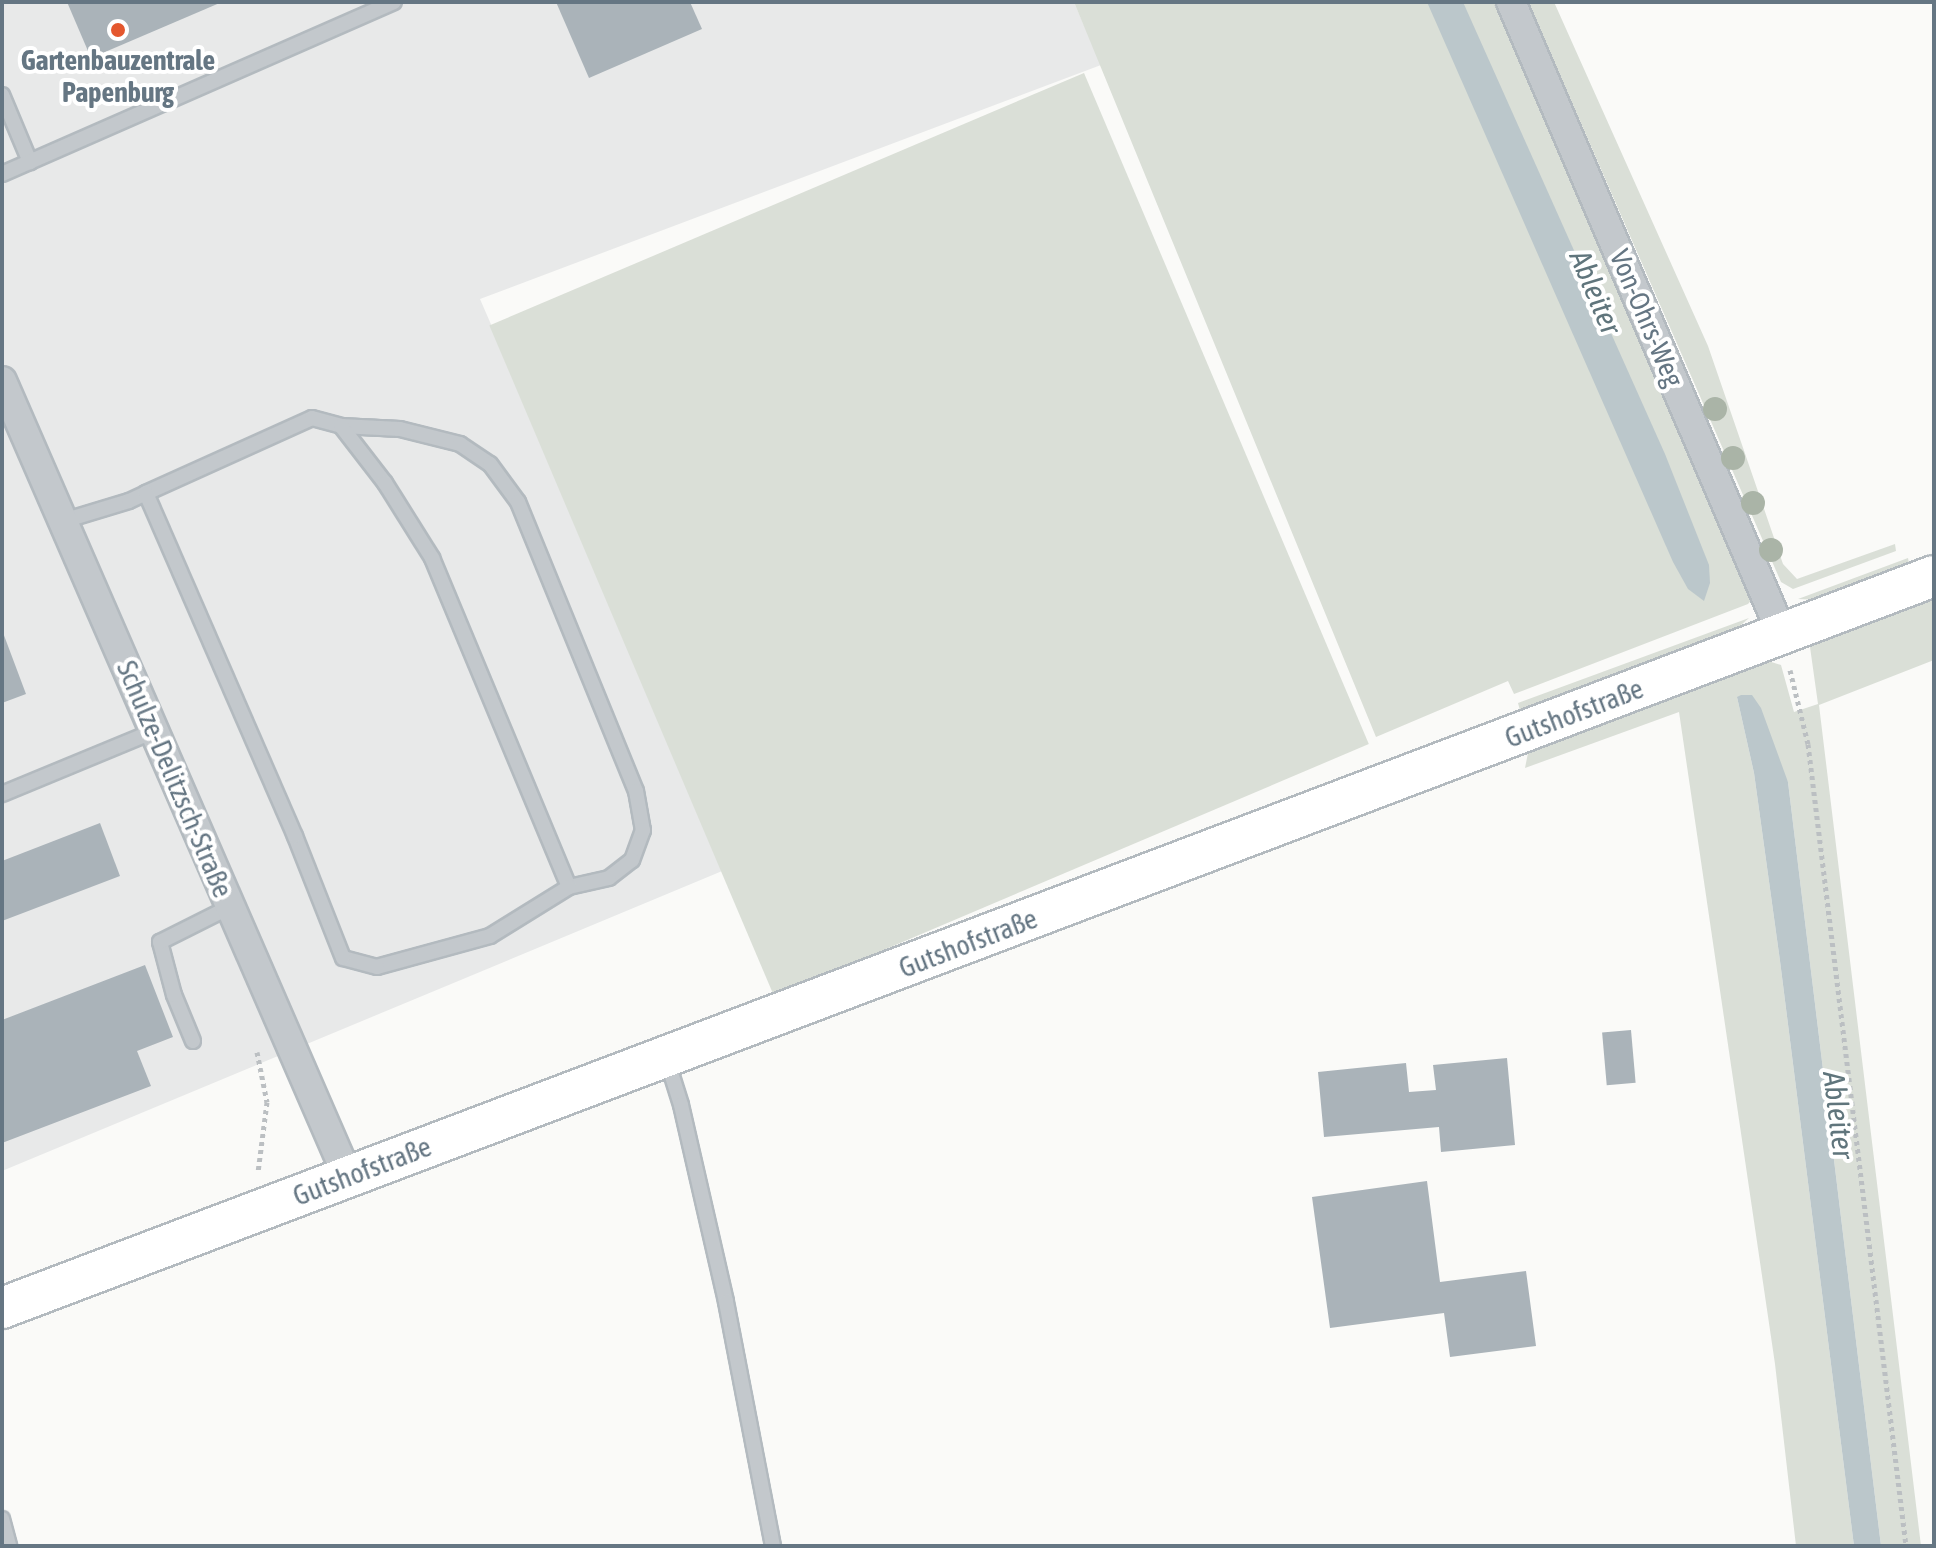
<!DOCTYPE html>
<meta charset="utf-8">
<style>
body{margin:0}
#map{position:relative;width:1936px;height:1548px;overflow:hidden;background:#fafaf8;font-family:"Asap Condensed",sans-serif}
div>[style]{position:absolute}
.built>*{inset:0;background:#e8e9e9}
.green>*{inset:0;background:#dadfd7;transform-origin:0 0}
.water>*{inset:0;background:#bbc7cb}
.building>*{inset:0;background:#aab3b9;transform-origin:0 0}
.path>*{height:5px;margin-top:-2.5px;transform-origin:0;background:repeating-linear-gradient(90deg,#bbbfc2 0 4px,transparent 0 8px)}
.roads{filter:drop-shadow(2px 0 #b3babf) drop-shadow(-2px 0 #b3babf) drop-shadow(0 2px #b3babf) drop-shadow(0 -2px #b3babf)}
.lane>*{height:14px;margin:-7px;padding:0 7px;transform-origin:7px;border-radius:7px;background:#c3c8cc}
.street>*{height:28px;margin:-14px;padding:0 14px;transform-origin:14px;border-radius:14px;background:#c3c8cc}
.secondary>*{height:40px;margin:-20px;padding:0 20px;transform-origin:20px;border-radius:20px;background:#fff}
.trees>*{width:24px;height:24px;margin:-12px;border-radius:50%;background:#aab4a7}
.dots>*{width:22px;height:22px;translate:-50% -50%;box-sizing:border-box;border:4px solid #fff;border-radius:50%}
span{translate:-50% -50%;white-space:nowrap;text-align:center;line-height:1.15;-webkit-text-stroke:8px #fff;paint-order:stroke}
.poi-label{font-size:28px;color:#657683;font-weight:700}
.street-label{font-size:28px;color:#657683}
.water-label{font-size:30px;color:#60757c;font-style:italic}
.frame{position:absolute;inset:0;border:4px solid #657683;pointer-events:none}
</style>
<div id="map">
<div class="built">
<i style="clip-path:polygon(2px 2px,1074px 2px,1101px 65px,480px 299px,727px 869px,2px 1171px)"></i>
</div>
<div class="green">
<i style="clip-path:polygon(1074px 2px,1501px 2px,1754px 597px,1748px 604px,1514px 694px,1508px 681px,1376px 737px)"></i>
<i style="clip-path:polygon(1528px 2px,1554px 2px,1708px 346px,1783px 564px,1797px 579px,1895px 544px,1896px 551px,1793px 589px,1781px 582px)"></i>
<i style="left:1084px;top:73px;width:729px;height:646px;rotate:67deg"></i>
<i style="clip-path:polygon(1908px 558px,1910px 568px,1820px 600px,1798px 599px)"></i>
<i style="clip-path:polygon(1934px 596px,1934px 660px,1819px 705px,1921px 1546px,1881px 1546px,1788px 782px,1737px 697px,1754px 773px,1780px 961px,1854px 1546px,1796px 1546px,1775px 1364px,1679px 712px,1525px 768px,1528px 753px,1535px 746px,1765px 660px,1781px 665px,1794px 712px,1818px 704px,1810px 647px,1821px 638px)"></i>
<i style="clip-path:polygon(1749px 618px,1733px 632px,1521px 714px,1518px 703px)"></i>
</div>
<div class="water">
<i style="clip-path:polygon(1427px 2px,1463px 2px,1665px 454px,1709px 565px,1710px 583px,1704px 601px,1688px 589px,1673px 562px)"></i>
<i style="clip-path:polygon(1741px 695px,1752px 695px,1761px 708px,1788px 782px,1881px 1546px,1854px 1546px,1780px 961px,1754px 773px,1737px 697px)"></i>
</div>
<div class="building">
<i style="clip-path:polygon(67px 2px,222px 2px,91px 58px)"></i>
<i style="clip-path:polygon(556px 2px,690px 2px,702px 29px,589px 78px)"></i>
<i style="clip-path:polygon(2px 630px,26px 694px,2px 703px)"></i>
<i style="clip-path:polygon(100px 823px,120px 876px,2px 921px,2px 861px)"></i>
<i style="clip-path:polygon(145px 965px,173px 1037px,137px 1051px,151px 1086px,2px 1143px,2px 1020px)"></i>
<i style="left:1631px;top:1030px;width:53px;height:29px;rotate:85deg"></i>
<i style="clip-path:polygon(1507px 1058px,1515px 1145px,1441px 1152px,1439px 1127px,1324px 1137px,1318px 1072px,1406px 1063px,1409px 1092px,1436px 1090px,1433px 1065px)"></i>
<i style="clip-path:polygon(1427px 1181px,1440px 1282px,1526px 1271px,1536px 1346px,1450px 1357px,1444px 1313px,1330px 1328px,1312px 1197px)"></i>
</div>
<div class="path">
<i style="left:1790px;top:670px;width:76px;rotate:76.3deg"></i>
<i style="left:1808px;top:744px;width:808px;rotate:83.03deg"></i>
<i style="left:257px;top:1052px;width:51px;rotate:78.7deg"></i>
<i style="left:267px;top:1102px;width:71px;rotate:97.3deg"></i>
</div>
<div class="roads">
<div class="lane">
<i style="left:2px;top:95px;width:73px;rotate:67.3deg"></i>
<i style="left:2px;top:174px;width:428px;rotate:-23.7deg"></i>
<i style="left:341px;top:426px;width:59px;rotate:2.9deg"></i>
<i style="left:400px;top:429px;width:62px;rotate:14deg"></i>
<i style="left:460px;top:444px;width:36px;rotate:34deg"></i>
<i style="left:490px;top:464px;width:47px;rotate:53.6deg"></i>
<i style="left:518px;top:502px;width:312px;rotate:67.8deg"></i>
<i style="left:636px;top:791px;width:40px;rotate:80deg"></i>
<i style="left:643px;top:830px;width:32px;rotate:110deg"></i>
<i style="left:632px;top:860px;width:29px;rotate:142deg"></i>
<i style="left:609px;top:878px;width:41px;rotate:167.3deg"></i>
<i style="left:63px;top:521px;width:69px;rotate:-16.9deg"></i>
<i style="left:129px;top:501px;width:19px;rotate:-25deg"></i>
<i style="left:146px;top:493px;width:182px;rotate:-24.3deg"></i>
<i style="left:312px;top:418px;width:30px;rotate:15deg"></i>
<i style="left:341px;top:426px;width:72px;rotate:52.3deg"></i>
<i style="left:385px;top:483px;width:89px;rotate:57.9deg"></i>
<i style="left:432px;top:558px;width:356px;rotate:67.4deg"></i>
<i style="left:569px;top:887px;width:93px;rotate:148.2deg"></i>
<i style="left:490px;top:936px;width:117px;rotate:164.7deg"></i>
<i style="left:377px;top:967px;width:35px;rotate:-165deg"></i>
<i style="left:343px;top:958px;width:131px;rotate:-111.5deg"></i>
<i style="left:295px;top:836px;width:374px;rotate:-113.5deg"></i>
<i style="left:2px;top:794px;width:165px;rotate:-22.5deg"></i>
<i style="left:193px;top:1041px;width:50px;rotate:-112.4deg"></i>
<i style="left:174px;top:995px;width:55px;rotate:-104.8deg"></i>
<i style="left:160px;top:942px;width:78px;rotate:-26.6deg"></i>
<i style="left:666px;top:1057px;width:50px;rotate:72.6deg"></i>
<i style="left:681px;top:1105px;width:202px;rotate:77.1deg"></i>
<i style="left:726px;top:1302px;width:248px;rotate:79.1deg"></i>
<i style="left:2px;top:1519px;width:28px;rotate:75deg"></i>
</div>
<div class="street">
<i style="left:1511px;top:2px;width:688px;rotate:66.79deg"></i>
<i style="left:2px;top:381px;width:868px;rotate:66.51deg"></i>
</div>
<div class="secondary">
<i style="left:2px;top:1308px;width:2066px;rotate:-20.75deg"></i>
</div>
</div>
<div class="trees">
<i style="left:1715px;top:409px"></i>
<i style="left:1733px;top:458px"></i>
<i style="left:1753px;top:503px"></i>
<i style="left:1771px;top:550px"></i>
</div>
<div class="dots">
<i style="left:118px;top:30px;background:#e4572e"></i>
</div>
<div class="poi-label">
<span style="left:118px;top:76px">Gartenbauzentrale<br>Papenburg</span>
</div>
<div class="street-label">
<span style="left:1647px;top:318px;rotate:67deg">Von-Ohrs-Weg</span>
<span style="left:1574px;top:713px;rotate:-21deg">Gutshofstraße</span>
<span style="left:175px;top:779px;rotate:67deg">Schulze-Delitzsch-Straße</span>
<span style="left:968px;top:943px;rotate:-21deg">Gutshofstraße</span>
<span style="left:362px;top:1171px;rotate:-21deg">Gutshofstraße</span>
</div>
<div class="water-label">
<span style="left:1596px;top:292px;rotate:67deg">Ableiter</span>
<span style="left:1839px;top:1115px;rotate:83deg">Ableiter</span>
</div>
<div class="frame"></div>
</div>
